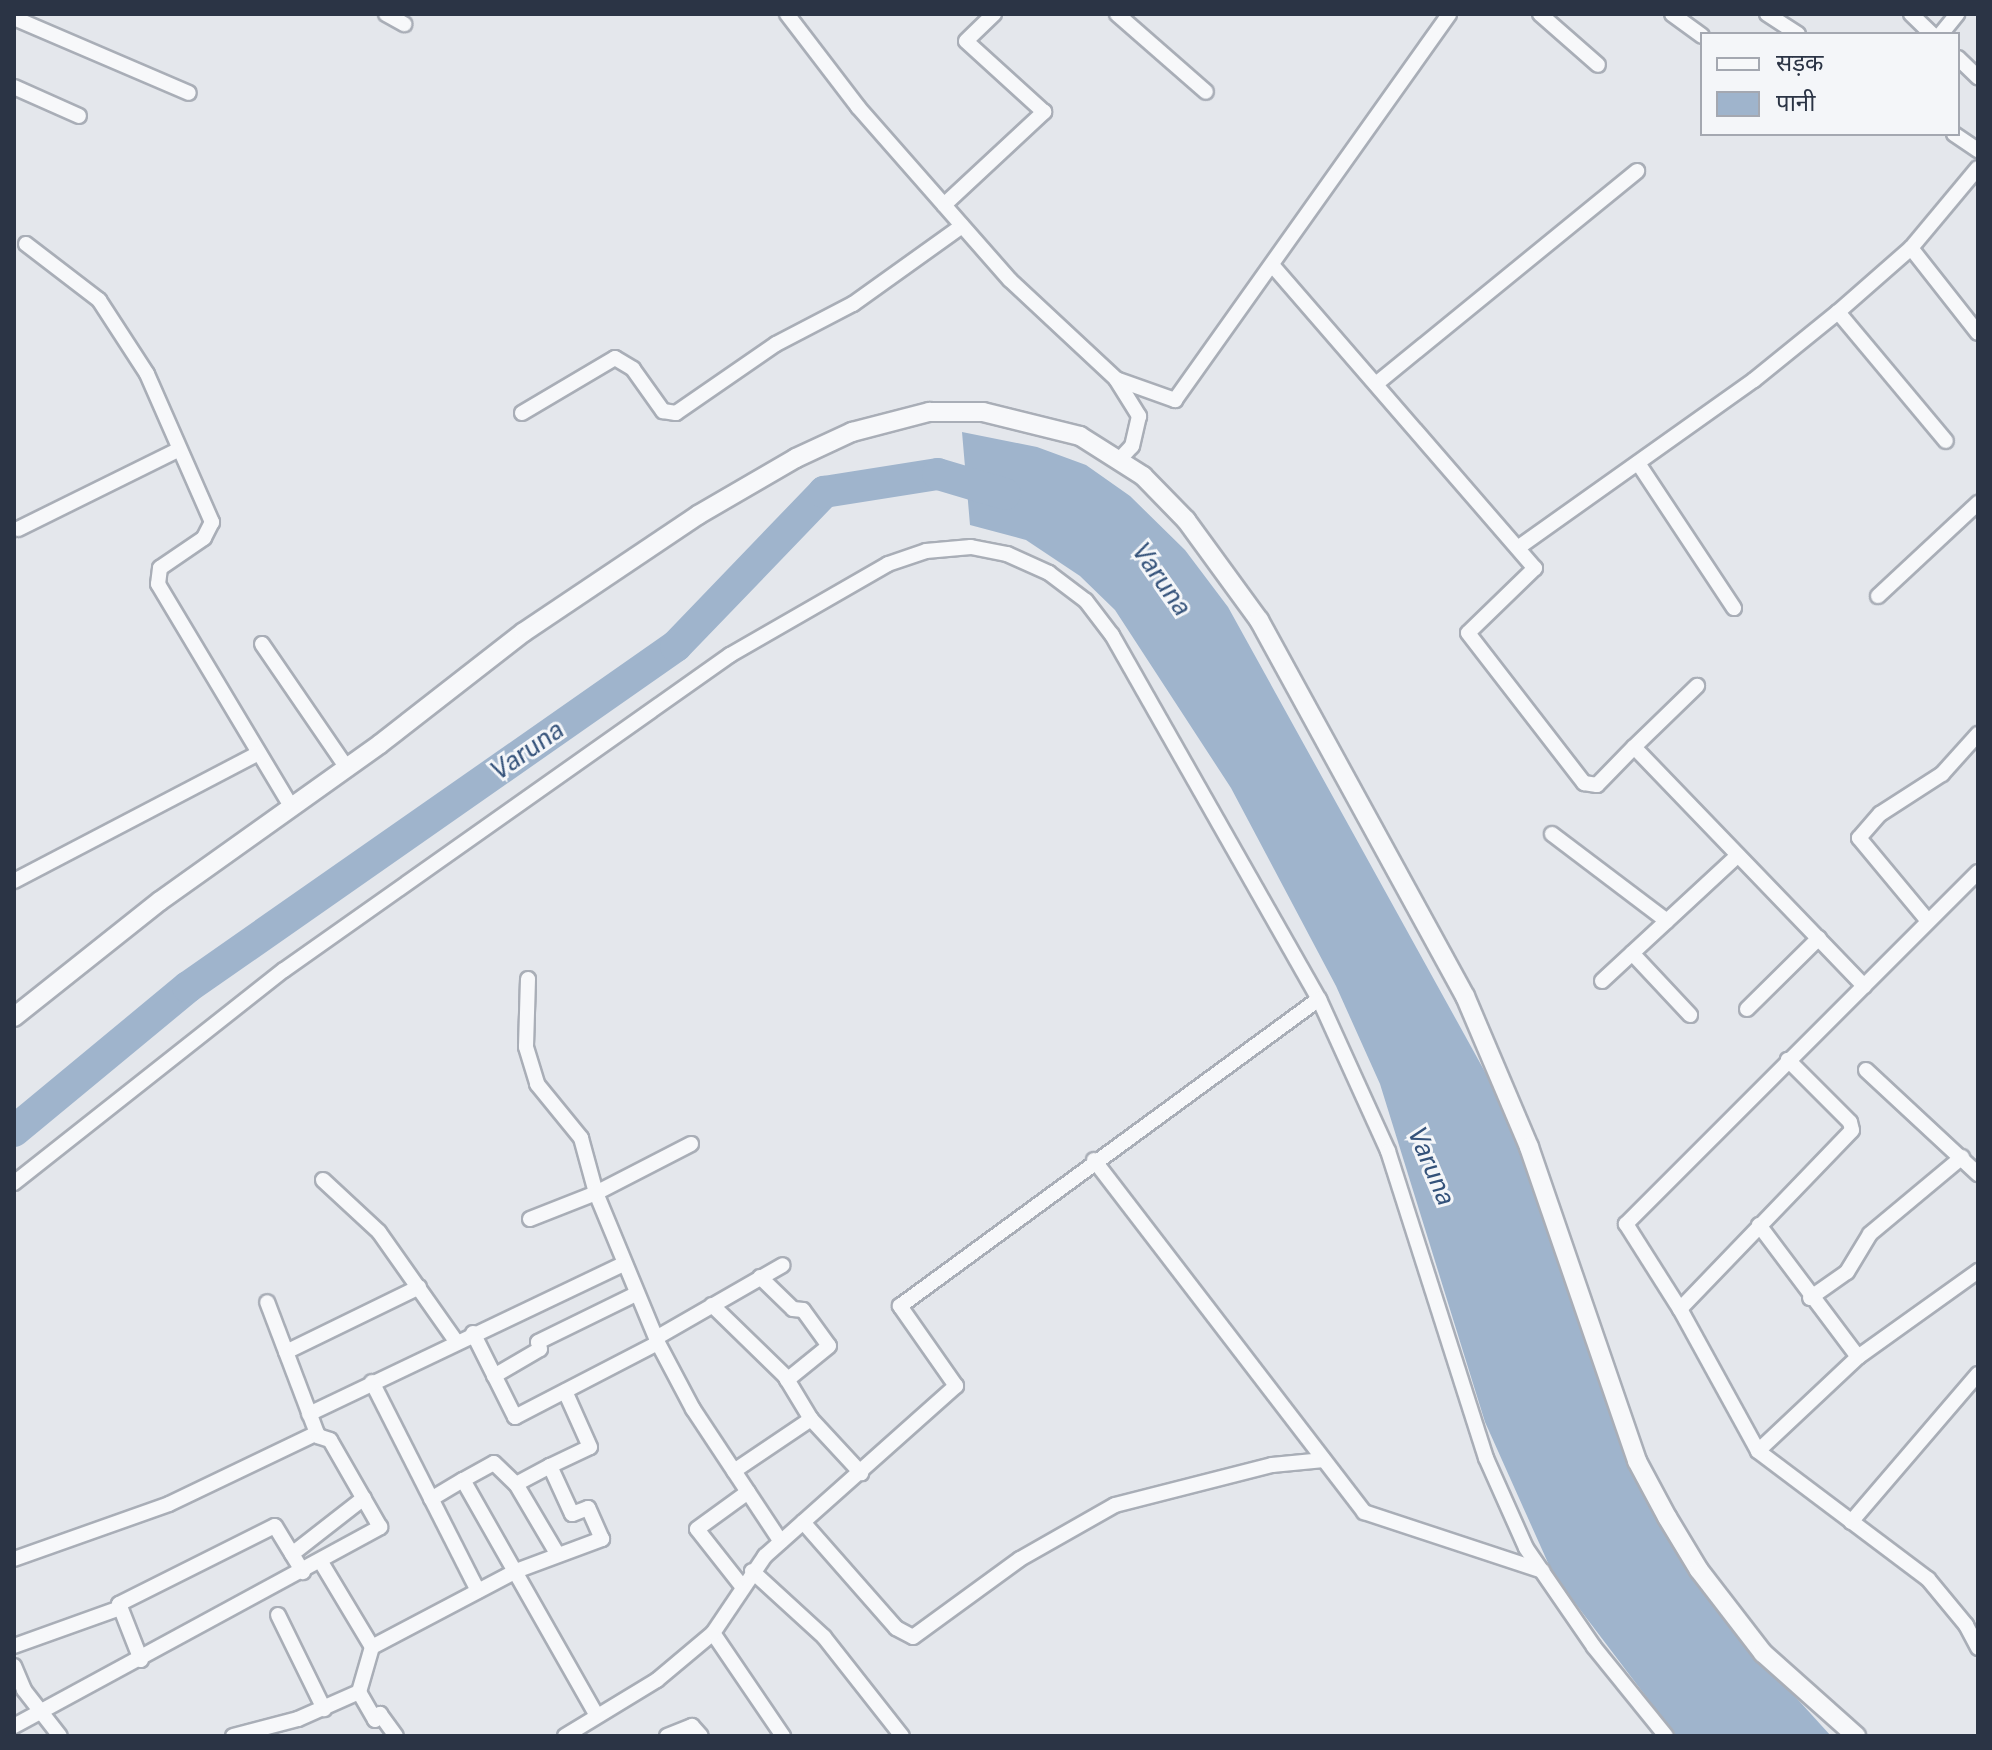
<!DOCTYPE html>
<meta charset="utf-8">
<style>
body{margin:0}
#map{position:relative;width:1992px;height:1750px;overflow:hidden;background:#e4e7ec;font-family:"Public Sans","Noto Sans Devanagari",sans-serif}
div>[style]{position:absolute}
.water>*{inset:0;background:#9fb4cc}
.river>*{height:32px;margin:-16px;padding:0 16px;transform-origin:16px;border-radius:16px;background:#9fb4cc}
.roads{filter:drop-shadow(2px 0 #a9aeb7) drop-shadow(-2px 0 #a9aeb7) drop-shadow(0 2px #a9aeb7) drop-shadow(0 -2px #a9aeb7)}
.minor>*{height:14px;margin:-7px;padding:0 7px;transform-origin:7px;border-radius:7px;background:#f7f8fa}
.tertiary>*{height:18px;margin:-9px;padding:0 9px;transform-origin:9px;border-radius:9px;background:#f7f8fa}
span{translate:-50% -50%;white-space:nowrap;text-align:center;line-height:1.15;-webkit-text-stroke:6px #f4f6f9;paint-order:stroke}
.water-label{font-size:26px;color:#34527a;font-style:italic}
.frame{position:absolute;inset:0;border:16px solid #2b3445;pointer-events:none}
.legend{position:absolute;left:1700px;top:32px;width:260px;height:104px;box-sizing:border-box;background:#f4f6f9;border:2px solid #a4a8b1;margin:0;padding:10px 14px;list-style:none;font-size:24px;color:#2b3445}
.legend li{display:flex;align-items:center;gap:16px;height:40px}
.legend b{width:40px;border:2px solid #a4a8b1}
</style>
<div id="map">
<div class="water">
<i style="clip-path:polygon(962px 432px,1037px 447px,1086px 465px,1130px 496px,1185px 550px,1228px 607px,1505px 1108px,1620px 1443px,1671px 1541px,1729px 1624px,1831px 1736px,1676px 1736px,1553px 1574px,1485px 1422px,1380px 1084px,1336px 986px,1231px 788px,1115px 610px,1080px 576px,1026px 540px,970px 525px)"></i>
</div>
<div class="river">
<i style="left:14px;top:1131px;width:226px;rotate:-39.6deg"></i>
<i style="left:188px;top:987px;width:595px;rotate:-34.94deg"></i>
<i style="left:676px;top:646px;width:214px;rotate:-46.1deg"></i>
<i style="left:824px;top:492px;width:115px;rotate:-9deg"></i>
<i style="left:938px;top:474px;width:70px;rotate:16.6deg"></i>
</div>
<div class="roads">
<div class="minor">
<i style="left:386px;top:14px;width:21px;rotate:29deg"></i>
<i style="left:787px;top:14px;width:117px;rotate:52.6deg"></i>
<i style="left:858px;top:107px;width:230px;rotate:48.7deg"></i>
<i style="left:1010px;top:280px;width:145px;rotate:43deg"></i>
<i style="left:1116px;top:379px;width:63px;rotate:19.6deg"></i>
<i style="left:1175px;top:400px;width:473px;rotate:-54.6deg"></i>
<i style="left:1117px;top:14px;width:118px;rotate:41.2deg"></i>
<i style="left:1540px;top:14px;width:77px;rotate:41.3deg"></i>
<i style="left:1672px;top:14px;width:37px;rotate:36deg"></i>
<i style="left:1767px;top:14px;width:37px;rotate:33deg"></i>
<i style="left:1911px;top:14px;width:29px;rotate:44deg"></i>
<i style="left:14px;top:18px;width:190px;rotate:23.2deg"></i>
<i style="left:1941px;top:34px;width:26px;rotate:-51deg"></i>
<i style="left:1958px;top:58px;width:28px;rotate:44deg"></i>
<i style="left:14px;top:87px;width:71px;rotate:24deg"></i>
<i style="left:1954px;top:134px;width:29px;rotate:34deg"></i>
<i style="left:944px;top:205px;width:137px;rotate:-42.9deg"></i>
<i style="left:1044px;top:112px;width:105px;rotate:-137.7deg"></i>
<i style="left:966px;top:41px;width:39px;rotate:-44deg"></i>
<i style="left:26px;top:244px;width:92px;rotate:37.5deg"></i>
<i style="left:99px;top:300px;width:88px;rotate:57deg"></i>
<i style="left:147px;top:374px;width:162px;rotate:66.3deg"></i>
<i style="left:212px;top:522px;width:18px;rotate:117deg"></i>
<i style="left:204px;top:538px;width:53px;rotate:145.7deg"></i>
<i style="left:160px;top:568px;width:16px;rotate:97deg"></i>
<i style="left:158px;top:584px;width:261px;rotate:59.1deg"></i>
<i style="left:1911px;top:248px;width:108px;rotate:51.8deg"></i>
<i style="left:1273px;top:266px;width:400px;rotate:49.1deg"></i>
<i style="left:1535px;top:568px;width:93px;rotate:135.9deg"></i>
<i style="left:1468px;top:633px;width:190px;rotate:52.3deg"></i>
<i style="left:1584px;top:783px;width:13px;rotate:9deg"></i>
<i style="left:1597px;top:785px;width:53px;rotate:-45.8deg"></i>
<i style="left:1634px;top:747px;width:332px;rotate:46.1deg"></i>
<i style="left:1838px;top:312px;width:168px;rotate:50.1deg"></i>
<i style="left:1116px;top:379px;width:44px;rotate:58.1deg"></i>
<i style="left:1139px;top:416px;width:31px;rotate:103deg"></i>
<i style="left:1132px;top:446px;width:18px;rotate:133deg"></i>
<i style="left:1376px;top:384px;width:337px;rotate:-39.2deg"></i>
<i style="left:522px;top:413px;width:108px;rotate:-30.6deg"></i>
<i style="left:615px;top:358px;width:21px;rotate:31deg"></i>
<i style="left:633px;top:369px;width:52px;rotate:54.5deg"></i>
<i style="left:663px;top:411px;width:13px;rotate:9deg"></i>
<i style="left:676px;top:413px;width:121px;rotate:-34.6deg"></i>
<i style="left:776px;top:344px;width:87px;rotate:-27.5deg"></i>
<i style="left:853px;top:304px;width:134px;rotate:-35.6deg"></i>
<i style="left:1638px;top:463px;width:174px;rotate:56.5deg"></i>
<i style="left:18px;top:529px;width:178px;rotate:-26.3deg"></i>
<i style="left:1519px;top:547px;width:288px;rotate:-35.4deg"></i>
<i style="left:1754px;top:380px;width:108px;rotate:-39deg"></i>
<i style="left:1838px;top:312px;width:97px;rotate:-41.2deg"></i>
<i style="left:1911px;top:248px;width:104px;rotate:-50.1deg"></i>
<i style="left:1878px;top:596px;width:137px;rotate:-42.9deg"></i>
<i style="left:262px;top:644px;width:150px;rotate:55.6deg"></i>
<i style="left:1634px;top:747px;width:88px;rotate:-44.1deg"></i>
<i style="left:1552px;top:834px;width:144px;rotate:37.1deg"></i>
<i style="left:1978px;top:872px;width:498px;rotate:135deg"></i>
<i style="left:1626px;top:1224px;width:101px;rotate:57.6deg"></i>
<i style="left:1680px;top:1309px;width:162px;rotate:61.2deg"></i>
<i style="left:1758px;top:1451px;width:213px;rotate:37deg"></i>
<i style="left:1928px;top:1579px;width:60px;rotate:50.4deg"></i>
<i style="left:1966px;top:1625px;width:26px;rotate:62deg"></i>
<i style="left:14px;top:881px;width:276px;rotate:-27.6deg"></i>
<i style="left:1928px;top:921px;width:108px;rotate:-129.7deg"></i>
<i style="left:1859px;top:838px;width:32px;rotate:-49deg"></i>
<i style="left:1880px;top:814px;width:74px;rotate:-32.8deg"></i>
<i style="left:1942px;top:774px;width:54px;rotate:-48deg"></i>
<i style="left:1632px;top:953px;width:85px;rotate:46.9deg"></i>
<i style="left:528px;top:979px;width:68px;rotate:91.7deg"></i>
<i style="left:526px;top:1047px;width:39px;rotate:73deg"></i>
<i style="left:537px;top:1084px;width:70px;rotate:50.8deg"></i>
<i style="left:581px;top:1138px;width:57px;rotate:74.7deg"></i>
<i style="left:596px;top:1193px;width:162px;rotate:67.5deg"></i>
<i style="left:658px;top:1343px;width:75px;rotate:62.1deg"></i>
<i style="left:693px;top:1409px;width:159px;rotate:56.5deg"></i>
<i style="left:1602px;top:981px;width:185px;rotate:-42.8deg"></i>
<i style="left:1747px;top:1009px;width:101px;rotate:-44.6deg"></i>
<i style="left:1866px;top:1070px;width:153px;rotate:42.9deg"></i>
<i style="left:1094px;top:1160px;width:444px;rotate:52.5deg"></i>
<i style="left:1364px;top:1512px;width:188px;rotate:18.3deg"></i>
<i style="left:323px;top:1180px;width:76px;rotate:42.9deg"></i>
<i style="left:379px;top:1232px;width:133px;rotate:54.8deg"></i>
<i style="left:14px;top:1183px;width:344px;rotate:-38.3deg"></i>
<i style="left:284px;top:970px;width:546px;rotate:-35.23deg"></i>
<i style="left:730px;top:655px;width:182px;rotate:-29.9deg"></i>
<i style="left:888px;top:564px;width:40px;rotate:-18.9deg"></i>
<i style="left:926px;top:551px;width:45px;rotate:-5.1deg"></i>
<i style="left:971px;top:547px;width:37px;rotate:11deg"></i>
<i style="left:1007px;top:554px;width:46px;rotate:24.3deg"></i>
<i style="left:1049px;top:573px;width:46px;rotate:37.1deg"></i>
<i style="left:1086px;top:601px;width:43px;rotate:52.6deg"></i>
<i style="left:1112px;top:635px;width:419px;rotate:60.4deg"></i>
<i style="left:1319px;top:999px;width:167px;rotate:65.6deg"></i>
<i style="left:1388px;top:1151px;width:322px;rotate:72.3deg"></i>
<i style="left:1486px;top:1458px;width:98px;rotate:66deg"></i>
<i style="left:1526px;top:1548px;width:120px;rotate:55.5deg"></i>
<i style="left:1594px;top:1647px;width:114px;rotate:51deg"></i>
<i style="left:530px;top:1219px;width:71px;rotate:-21.5deg"></i>
<i style="left:596px;top:1193px;width:107px;rotate:-27.3deg"></i>
<i style="left:1759px;top:1225px;width:165px;rotate:53.1deg"></i>
<i style="left:760px;top:1277px;width:46px;rotate:44.1deg"></i>
<i style="left:793px;top:1309px;width:10px;rotate:6deg"></i>
<i style="left:803px;top:1310px;width:44px;rotate:54.2deg"></i>
<i style="left:829px;top:1346px;width:54px;rotate:141deg"></i>
<i style="left:1810px;top:1298px;width:45px;rotate:-35.1deg"></i>
<i style="left:1847px;top:1272px;width:44px;rotate:-58.8deg"></i>
<i style="left:1870px;top:1234px;width:120px;rotate:-39.9deg"></i>
<i style="left:712px;top:1305px;width:102px;rotate:44.2deg"></i>
<i style="left:785px;top:1376px;width:50px;rotate:58.8deg"></i>
<i style="left:1680px;top:1309px;width:248px;rotate:-46.1deg"></i>
<i style="left:1852px;top:1130px;width:8px;rotate:-104deg"></i>
<i style="left:1850px;top:1122px;width:88px;rotate:-135deg"></i>
<i style="left:473px;top:1333px;width:94px;rotate:63.4deg"></i>
<i style="left:515px;top:1417px;width:161px;rotate:-27.4deg"></i>
<i style="left:656px;top:1338px;width:146px;rotate:-29.9deg"></i>
<i style="left:286px;top:1352px;width:148px;rotate:-26deg"></i>
<i style="left:494px;top:1376px;width:53px;rotate:-30.4deg"></i>
<i style="left:540px;top:1349px;width:7px;rotate:-106deg"></i>
<i style="left:538px;top:1342px;width:109px;rotate:-26.1deg"></i>
<i style="left:372px;top:1382px;width:234px;rotate:63.1deg"></i>
<i style="left:309px;top:1414px;width:348px;rotate:-25.5deg"></i>
<i style="left:1758px;top:1451px;width:137px;rotate:-43.2deg"></i>
<i style="left:1858px;top:1357px;width:148px;rotate:-35.6deg"></i>
<i style="left:550px;top:1466px;width:38px;rotate:152deg"></i>
<i style="left:516px;top:1484px;width:82px;rotate:59.4deg"></i>
<i style="left:734px;top:1471px;width:93px;rotate:-34deg"></i>
<i style="left:811px;top:1419px;width:74px;rotate:47.2deg"></i>
<i style="left:463px;top:1480px;width:35px;rotate:-29deg"></i>
<i style="left:494px;top:1463px;width:30px;rotate:44deg"></i>
<i style="left:431px;top:1499px;width:37px;rotate:-31deg"></i>
<i style="left:463px;top:1480px;width:271px;rotate:60.4deg"></i>
<i style="left:803px;top:1522px;width:141px;rotate:48.7deg"></i>
<i style="left:896px;top:1628px;width:19px;rotate:28deg"></i>
<i style="left:913px;top:1637px;width:132px;rotate:-36.1deg"></i>
<i style="left:1020px;top:1559px;width:109px;rotate:-29.6deg"></i>
<i style="left:1115px;top:1505px;width:162px;rotate:-14.3deg"></i>
<i style="left:1272px;top:1465px;width:52px;rotate:-5.5deg"></i>
<i style="left:1851px;top:1522px;width:195px;rotate:-49.4deg"></i>
<i style="left:292px;top:1554px;width:91px;rotate:-37.9deg"></i>
<i style="left:14px;top:1559px;width:164px;rotate:-19.5deg"></i>
<i style="left:169px;top:1504px;width:164px;rotate:-25.6deg"></i>
<i style="left:321px;top:1562px;width:99px;rotate:59deg"></i>
<i style="left:752px;top:1571px;width:98px;rotate:42.5deg"></i>
<i style="left:824px;top:1637px;width:126px;rotate:51.8deg"></i>
<i style="left:741px;top:1585px;width:71px;rotate:-128.2deg"></i>
<i style="left:697px;top:1529px;width:63px;rotate:-36deg"></i>
<i style="left:278px;top:1615px;width:105px;rotate:63.9deg"></i>
<i style="left:713px;top:1633px;width:125px;rotate:55.8deg"></i>
<i style="left:14px;top:1646px;width:113px;rotate:-19.7deg"></i>
<i style="left:141px;top:1660px;width:60px;rotate:-111.4deg"></i>
<i style="left:119px;top:1604px;width:174px;rotate:-26.6deg"></i>
<i style="left:275px;top:1526px;width:54px;rotate:58.7deg"></i>
<i style="left:14px;top:1666px;width:26px;rotate:67deg"></i>
<i style="left:24px;top:1690px;width:58px;rotate:52deg"></i>
<i style="left:359px;top:1692px;width:47px;rotate:-73.9deg"></i>
<i style="left:372px;top:1647px;width:163px;rotate:-27.8deg"></i>
<i style="left:516px;top:1571px;width:92px;rotate:-20.4deg"></i>
<i style="left:602px;top:1539px;width:34px;rotate:-114deg"></i>
<i style="left:588px;top:1508px;width:17px;rotate:159deg"></i>
<i style="left:572px;top:1514px;width:53px;rotate:-114.6deg"></i>
<i style="left:550px;top:1466px;width:44px;rotate:-25.4deg"></i>
<i style="left:590px;top:1447px;width:61px;rotate:-114.1deg"></i>
<i style="left:14px;top:1726px;width:417px;rotate:-28.5deg"></i>
<i style="left:380px;top:1527px;width:100px;rotate:-119.9deg"></i>
<i style="left:330px;top:1440px;width:13px;rotate:-162deg"></i>
<i style="left:318px;top:1436px;width:143px;rotate:-110.8deg"></i>
<i style="left:233px;top:1736px;width:67px;rotate:-14.7deg"></i>
<i style="left:298px;top:1719px;width:67px;rotate:-23.9deg"></i>
<i style="left:359px;top:1692px;width:32px;rotate:60deg"></i>
<i style="left:375px;top:1720px;width:8px;rotate:-50deg"></i>
<i style="left:380px;top:1714px;width:27px;rotate:54deg"></i>
<i style="left:565px;top:1736px;width:108px;rotate:-31.3deg"></i>
<i style="left:657px;top:1680px;width:73px;rotate:-40deg"></i>
<i style="left:713px;top:1633px;width:93px;rotate:-56deg"></i>
<i style="left:765px;top:1556px;width:256px;rotate:-41.7deg"></i>
<i style="left:956px;top:1386px;width:98px;rotate:-125deg"></i>
<i style="left:900px;top:1306px;width:519px;rotate:-36.23deg"></i>
<i style="left:667px;top:1736px;width:27px;rotate:-22deg"></i>
<i style="left:692px;top:1726px;width:13px;rotate:48deg"></i>
</div>
<div class="tertiary">
<i style="left:14px;top:1017px;width:186px;rotate:-38.5deg"></i>
<i style="left:160px;top:901px;width:270px;rotate:-35.5deg"></i>
<i style="left:380px;top:744px;width:182px;rotate:-37.9deg"></i>
<i style="left:524px;top:632px;width:210px;rotate:-33.9deg"></i>
<i style="left:698px;top:515px;width:113px;rotate:-30.2deg"></i>
<i style="left:796px;top:458px;width:62px;rotate:-24.9deg"></i>
<i style="left:852px;top:432px;width:80px;rotate:-14.6deg"></i>
<i style="left:929px;top:412px;width:54px"></i>
<i style="left:983px;top:412px;width:100px;rotate:13.9deg"></i>
<i style="left:1080px;top:436px;width:75px;rotate:32.4deg"></i>
<i style="left:1143px;top:476px;width:62px;rotate:45.7deg"></i>
<i style="left:1186px;top:520px;width:124px;rotate:53.9deg"></i>
<i style="left:1259px;top:620px;width:429px;rotate:61.3deg"></i>
<i style="left:1465px;top:996px;width:164px;rotate:67deg"></i>
<i style="left:1529px;top:1147px;width:332px;rotate:71deg"></i>
<i style="left:1637px;top:1461px;width:64px;rotate:61.8deg"></i>
<i style="left:1667px;top:1517px;width:62px;rotate:58.9deg"></i>
<i style="left:1699px;top:1570px;width:105px;rotate:52.4deg"></i>
<i style="left:1763px;top:1653px;width:125px;rotate:41.7deg"></i>
</div>
</div>
<div class="water-label">
<span style="left:1162px;top:579px;rotate:55deg">Varuna</span>
<span style="left:527px;top:750px;rotate:-35deg">Varuna</span>
<span style="left:1432px;top:1166px;rotate:67deg">Varuna</span>
</div>
<div class="frame"></div>
<ul class="legend">
<li><b style="height:10px;background:#f7f8fa"></b>सड़क</li>
<li><b style="height:22px;background:#9fb4cc"></b>पानी</li>
</ul>
</div>
